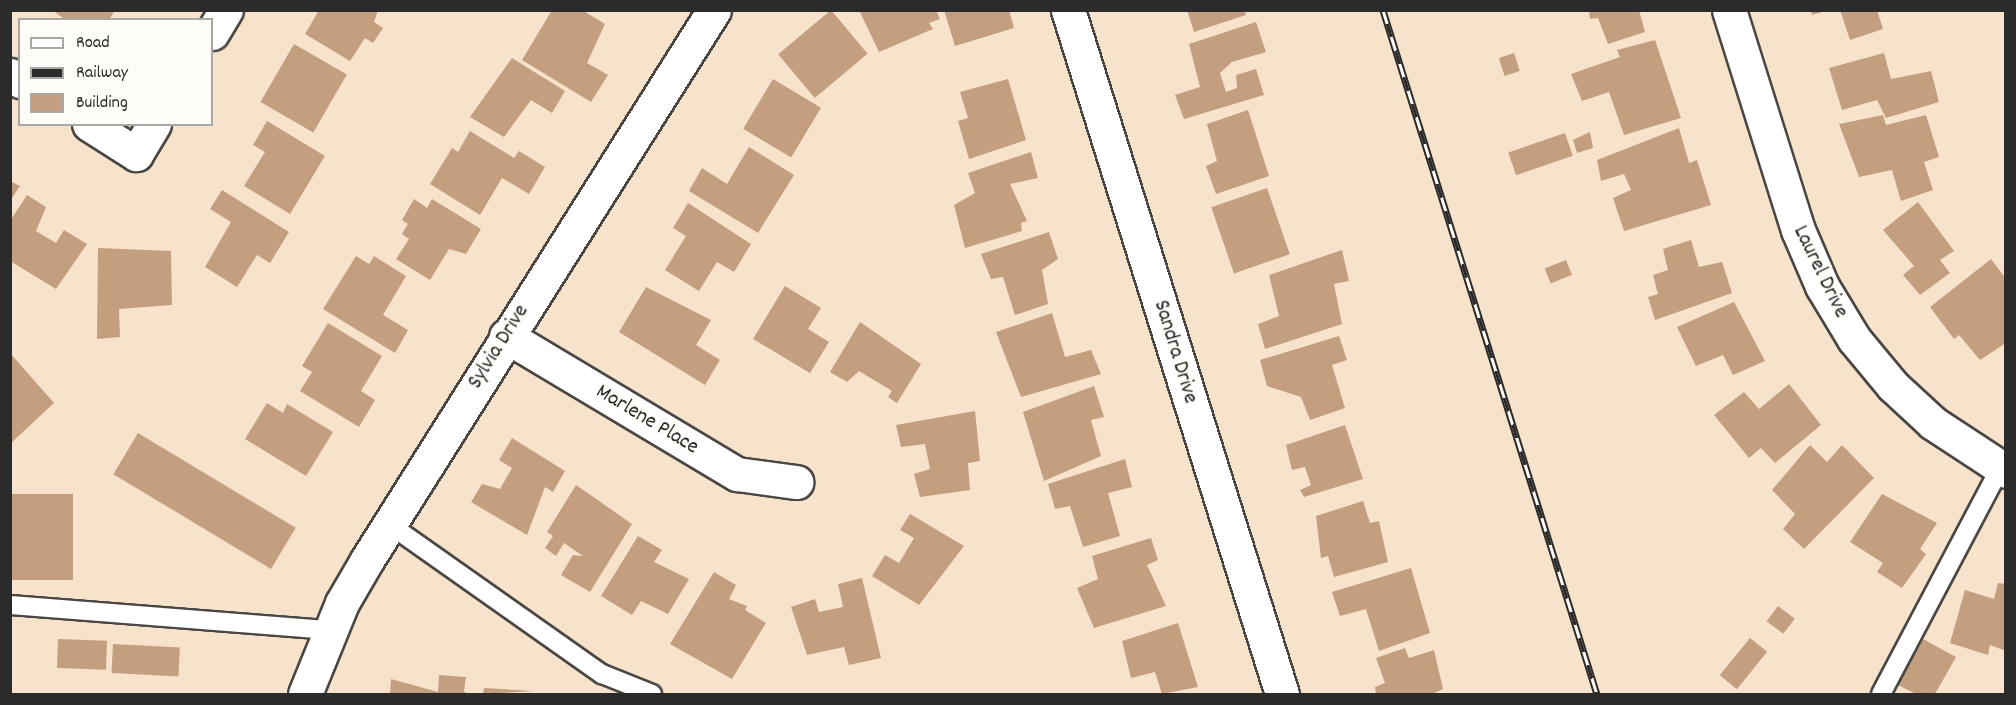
<!DOCTYPE html>
<style>
body{margin:0}
#map{position:relative;width:2016px;height:705px;overflow:hidden;background:#f7e3cc;font-family:Dekko,sans-serif}
div>[style]{position:absolute}
.building>*{inset:0;background:#c39f7f;transform-origin:0 0}
.roads{filter:drop-shadow(2px 0 #4a4743) drop-shadow(-2px 0 #4a4743) drop-shadow(0 2px #4a4743) drop-shadow(0 -2px #4a4743)}
.service>*{height:18px;margin:-9px;padding:0 9px;transform-origin:9px;border-radius:9px;background:#fff}
.minor>*{height:33px;margin:-16.5px;padding:0 16.5px;transform-origin:16.5px;border-radius:16.5px;background:#fff}
.rail>*{height:7px;margin-top:-3.5px;transform-origin:0;background:repeating-linear-gradient(90deg,#fdfcf7 0 14px,#2b2b2b 0 28px);box-sizing:border-box;border-block:2px solid #2b2b2b}
span{translate:-50% -50%;white-space:nowrap;text-align:center;line-height:1.15;-webkit-text-stroke:5px #fdfcf7;paint-order:stroke}
.street-label{font-size:22px;color:#2b2b2b}
.frame{position:absolute;inset:0;border:12px solid #2b2b2b;pointer-events:none}
.legend{position:absolute;left:18px;top:18px;width:195px;height:108px;box-sizing:border-box;background:#fdfcf7;border:2px solid #a9a8a5;margin:0;padding:8px 10px;list-style:none;font-size:18px;color:#2b2b2b}
.legend li{display:flex;align-items:center;gap:12px;height:30px}
.legend b{width:30px;border:2px solid #a9a8a5}
</style>
<div id="map">
<div class="building">
<i style="clip-path:polygon(52px 10px,115px 10px,109px 20px,66px 20px)"></i>
<i style="clip-path:polygon(319px 10px,378px 10px,374px 22px,383px 28px,373px 43px,365px 38px,350px 61px,305px 34px)"></i>
<i style="clip-path:polygon(552px 10px,582px 10px,605px 24px,587px 63px,608px 75px,591px 102px,522px 60px)"></i>
<i style="left:831px;top:10px;width:57px;height:69px;rotate:50deg"></i>
<i style="clip-path:polygon(859px 10px,936px 10px,940px 19px,929px 23px,933px 29px,879px 52px)"></i>
<i style="clip-path:polygon(944px 10px,1009px 10px,1014px 28px,955px 46px)"></i>
<i style="clip-path:polygon(1187px 10px,1245px 10px,1246px 15px,1194px 32px)"></i>
<i style="clip-path:polygon(1589px 10px,1639px 10px,1645px 32px,1608px 44px,1598px 18px,1590px 19px)"></i>
<i style="clip-path:polygon(1811px 10px,1825px 10px,1825px 11px,1812px 15px)"></i>
<i style="clip-path:polygon(1840px 10px,1877px 10px,1883px 29px,1850px 40px)"></i>
<i style="clip-path:polygon(1256px 22px,1266px 52px,1232px 62px,1220px 73px,1226px 92px,1237px 88px,1236px 75px,1256px 69px,1264px 95px,1184px 119px,1175px 95px,1200px 87px,1189px 44px)"></i>
<i style="clip-path:polygon(1655px 40px,1681px 118px,1624px 135px,1609px 92px,1582px 101px,1571px 74px,1620px 57px,1617px 50px)"></i>
<i style="left:294px;top:44px;width:61px;height:67px;rotate:30deg"></i>
<i style="left:1514px;top:53px;width:19px;height:16px;rotate:72deg"></i>
<i style="clip-path:polygon(1884px 53px,1891px 79px,1931px 71px,1939px 102px,1886px 118px,1877px 100px,1842px 110px,1829px 68px)"></i>
<i style="clip-path:polygon(512px 58px,565px 91px,552px 113px,531px 100px,504px 137px,470px 117px)"></i>
<i style="left:773px;top:79px;width:56px;height:58px;rotate:31deg"></i>
<i style="clip-path:polygon(1008px 79px,1026px 140px,969px 159px,958px 121px,968px 118px,960px 92px)"></i>
<i style="clip-path:polygon(1248px 110px,1269px 176px,1216px 194px,1206px 166px,1217px 161px,1207px 124px)"></i>
<i style="clip-path:polygon(1883px 115px,1886px 125px,1926px 115px,1939px 157px,1924px 162px,1933px 190px,1901px 201px,1892px 170px,1859px 177px,1839px 124px)"></i>
<i style="clip-path:polygon(267px 121px,325px 156px,290px 214px,244px 186px,265px 152px,253px 145px)"></i>
<i style="clip-path:polygon(1679px 128px,1689px 163px,1697px 160px,1711px 205px,1624px 231px,1613px 198px,1631px 190px,1624px 174px,1601px 181px,1597px 160px)"></i>
<i style="clip-path:polygon(470px 131px,514px 158px,519px 151px,545px 167px,529px 194px,502px 178px,480px 215px,430px 184px,452px 148px,458px 152px)"></i>
<i style="clip-path:polygon(1590px 132px,1593px 148px,1577px 153px,1573px 140px)"></i>
<i style="left:1565px;top:133px;width:24px;height:60px;rotate:71deg"></i>
<i style="clip-path:polygon(749px 147px,794px 175px,758px 233px,689px 191px,702px 168px,727px 184px)"></i>
<i style="clip-path:polygon(1031px 152px,1038px 178px,1010px 184px,1027px 221px,1021px 223px,1022px 231px,965px 248px,954px 205px,975px 193px,968px 173px)"></i>
<i style="clip-path:polygon(10px 181px,20px 186px,10px 201px)"></i>
<i style="left:1267px;top:188px;width:70px;height:59px;rotate:71deg"></i>
<i style="clip-path:polygon(222px 190px,289px 232px,270px 263px,257px 255px,237px 287px,205px 267px,231px 222px,210px 209px)"></i>
<i style="clip-path:polygon(27px 195px,46px 207px,36px 231px,56px 243px,64px 230px,87px 244px,56px 289px,10px 261px,10px 221px)"></i>
<i style="clip-path:polygon(414px 199px,427px 208px,432px 199px,481px 229px,466px 254px,449px 249px,430px 280px,396px 259px,409px 239px,402px 234px,408px 224px,402px 220px)"></i>
<i style="clip-path:polygon(1918px 202px,1954px 251px,1940px 260px,1950px 273px,1920px 295px,1903px 275px,1914px 266px,1883px 230px)"></i>
<i style="clip-path:polygon(688px 203px,751px 244px,734px 272px,717px 262px,699px 291px,665px 270px,686px 236px,673px 228px)"></i>
<i style="clip-path:polygon(1049px 232px,1058px 259px,1042px 270px,1048px 304px,1015px 315px,1003px 277px,991px 279px,981px 254px)"></i>
<i style="clip-path:polygon(1691px 240px,1699px 267px,1722px 262px,1732px 293px,1655px 320px,1648px 297px,1658px 294px,1653px 275px,1668px 270px,1663px 249px)"></i>
<i style="clip-path:polygon(98px 248px,171px 251px,172px 305px,119px 309px,120px 337px,97px 339px)"></i>
<i style="clip-path:polygon(1342px 250px,1349px 281px,1334px 284px,1342px 324px,1265px 349px,1258px 324px,1279px 316px,1269px 275px)"></i>
<i style="clip-path:polygon(356px 256px,369px 264px,374px 256px,406px 276px,383px 315px,408px 330px,395px 353px,323px 309px)"></i>
<i style="clip-path:polygon(1991px 259px,2006px 279px,2006px 343px,1980px 360px,1959px 335px,1954px 339px,1930px 307px)"></i>
<i style="left:1566px;top:260px;width:16px;height:23px;rotate:68deg"></i>
<i style="clip-path:polygon(785px 286px,821px 308px,808px 329px,829px 342px,810px 373px,753px 339px)"></i>
<i style="clip-path:polygon(646px 287px,711px 320px,696px 345px,720px 360px,705px 385px,619px 332px)"></i>
<i style="clip-path:polygon(1734px 302px,1765px 361px,1733px 375px,1723px 355px,1696px 366px,1677px 327px)"></i>
<i style="clip-path:polygon(1052px 313px,1065px 357px,1091px 350px,1101px 374px,1021px 397px,996px 332px)"></i>
<i style="clip-path:polygon(860px 322px,921px 364px,897px 403px,888px 397px,892px 391px,859px 371px,847px 382px,830px 372px)"></i>
<i style="clip-path:polygon(328px 323px,382px 356px,361px 391px,375px 400px,359px 427px,300px 391px,312px 372px,302px 366px)"></i>
<i style="clip-path:polygon(1339px 336px,1347px 360px,1332px 365px,1345px 408px,1310px 420px,1301px 397px,1267px 386px,1260px 360px)"></i>
<i style="clip-path:polygon(10px 353px,54px 403px,10px 444px)"></i>
<i style="clip-path:polygon(1789px 384px,1821px 425px,1775px 463px,1761px 448px,1749px 458px,1714px 415px,1744px 392px,1759px 409px)"></i>
<i style="clip-path:polygon(1094px 386px,1104px 417px,1091px 420px,1101px 456px,1044px 481px,1023px 412px)"></i>
<i style="clip-path:polygon(267px 403px,283px 413px,287px 404px,333px 432px,306px 476px,245px 439px)"></i>
<i style="clip-path:polygon(975px 411px,980px 461px,968px 463px,970px 490px,920px 497px,914px 474px,930px 469px,925px 444px,901px 447px,896px 425px)"></i>
<i style="clip-path:polygon(1345px 425px,1363px 479px,1304px 497px,1300px 490px,1311px 485px,1305px 467px,1292px 470px,1286px 445px)"></i>
<i style="left:138px;top:433px;width:184px;height:48px;rotate:31deg"></i>
<i style="clip-path:polygon(512px 438px,565px 471px,553px 492px,545px 487px,527px 535px,471px 502px,482px 484px,500px 489px,512px 468px,499px 460px)"></i>
<i style="clip-path:polygon(1810px 445px,1827px 462px,1842px 445px,1874px 478px,1804px 549px,1783px 529px,1795px 514px,1772px 490px)"></i>
<i style="clip-path:polygon(1125px 459px,1132px 487px,1108px 493px,1120px 536px,1083px 547px,1070px 506px,1055px 509px,1048px 484px)"></i>
<i style="clip-path:polygon(576px 485px,632px 524px,590px 592px,561px 575px,573px 555px,583px 556px,564px 543px,556px 556px,545px 548px,553px 536px,547px 532px)"></i>
<i style="left:10px;top:494px;width:63px;height:86px"></i>
<i style="clip-path:polygon(1882px 494px,1937px 523px,1920px 549px,1926px 554px,1902px 588px,1877px 572px,1883px 563px,1850px 542px)"></i>
<i style="clip-path:polygon(1363px 501px,1370px 523px,1379px 521px,1388px 562px,1334px 577px,1328px 556px,1321px 558px,1316px 516px)"></i>
<i style="clip-path:polygon(910px 514px,964px 546px,919px 605px,872px 576px,885px 555px,899px 563px,914px 538px,900px 530px)"></i>
<i style="clip-path:polygon(638px 536px,662px 550px,654px 562px,689px 579px,668px 614px,641px 601px,632px 615px,601px 596px)"></i>
<i style="clip-path:polygon(1151px 538px,1158px 560px,1147px 565px,1166px 606px,1094px 628px,1077px 588px,1098px 579px,1092px 556px)"></i>
<i style="clip-path:polygon(1411px 568px,1430px 633px,1379px 651px,1366px 609px,1340px 616px,1332px 592px)"></i>
<i style="clip-path:polygon(714px 572px,736px 585px,729px 599px,747px 606px,745px 610px,766px 623px,732px 679px,670px 644px)"></i>
<i style="clip-path:polygon(862px 578px,881px 658px,849px 665px,844px 647px,807px 655px,791px 607px,815px 599px,819px 612px,843px 607px,838px 584px)"></i>
<i style="clip-path:polygon(1998px 583px,2006px 584px,2006px 651px,1990px 645px,1988px 655px,1950px 643px,1965px 590px,1994px 599px)"></i>
<i style="left:1778px;top:606px;width:21px;height:19px;rotate:37deg"></i>
<i style="clip-path:polygon(1178px 623px,1198px 687px,1162px 694px,1155px 672px,1131px 678px,1122px 641px)"></i>
<i style="left:1750px;top:638px;width:22px;height:48px;rotate:39deg"></i>
<i style="left:58px;top:639px;width:49px;height:29px;rotate:2deg"></i>
<i style="clip-path:polygon(1923px 639px,1956px 657px,1935px 694px,1916px 694px,1898px 685px)"></i>
<i style="left:113px;top:644px;width:67px;height:29px;rotate:3deg"></i>
<i style="clip-path:polygon(1405px 648px,1409px 658px,1434px 650px,1443px 689px,1432px 694px,1376px 694px,1375px 687px,1385px 683px,1376px 658px)"></i>
<i style="clip-path:polygon(439px 675px,466px 677px,464px 692px,471px 694px,390px 694px,391px 679px,438px 692px)"></i>
<i style="clip-path:polygon(484px 688px,533px 691px,483px 694px)"></i>
</div>
<div class="roads">
<div class="service">
<i style="left:389px;top:524px;width:261px;rotate:35.2deg"></i>
<i style="left:602px;top:674px;width:54px;rotate:21.8deg"></i>
<i style="left:10px;top:605px;width:321px;rotate:4.5deg"></i>
<i style="left:1881px;top:694px;width:255px;rotate:-62.2deg"></i>
</div>
<div class="minor">
<i style="left:1068px;top:10px;width:717px;rotate:72.63deg"></i>
<i style="left:1729px;top:10px;width:231px;rotate:72.6deg"></i>
<i style="left:1798px;top:230px;width:61px;rotate:66.8deg"></i>
<i style="left:1822px;top:286px;width:62px;rotate:58.9deg"></i>
<i style="left:1854px;top:339px;width:61px;rotate:50.3deg"></i>
<i style="left:1893px;top:386px;width:54px;rotate:42.8deg"></i>
<i style="left:1933px;top:423px;width:87px;rotate:33.3deg"></i>
<i style="left:212px;top:33px;width:27px;rotate:-59deg"></i>
<i style="left:10px;top:75px;width:12px;rotate:31deg"></i>
<i style="left:89px;top:124px;width:56px;rotate:32.6deg"></i>
<i style="left:136px;top:154px;width:35px;rotate:-59deg"></i>
<i style="left:506px;top:336px;width:269px;rotate:30.9deg"></i>
<i style="left:737px;top:474px;width:60px;rotate:7.7deg"></i>
<i style="left:305px;top:694px;width:98px;rotate:-67.9deg"></i>
<i style="left:342px;top:603px;width:50px;rotate:-59.8deg"></i>
<i style="left:367px;top:560px;width:650px;rotate:-57.75deg"></i>
</div>
</div>
<div class="rail">
<i style="left:1383px;top:10px;width:717px;rotate:72.63deg"></i>
</div>
<div class="street-label">
<span style="left:1820px;top:272px;rotate:64deg">Laurel Drive</span>
<span style="left:499px;top:347px;rotate:-58deg">Sylvia Drive</span>
<span style="left:1175px;top:352px;rotate:73deg">Sandra Drive</span>
<span style="left:647px;top:420px;rotate:31deg">Marlene Place</span>
</div>
<div class="frame"></div>
<ul class="legend">
<li><b style="height:8px;background:#fff"></b>Road</li>
<li><b style="height:8px;background:#2b2b2b"></b>Railway</li>
<li><b style="height:16px;background:#c39f7f"></b>Building</li>
</ul>
</div>
